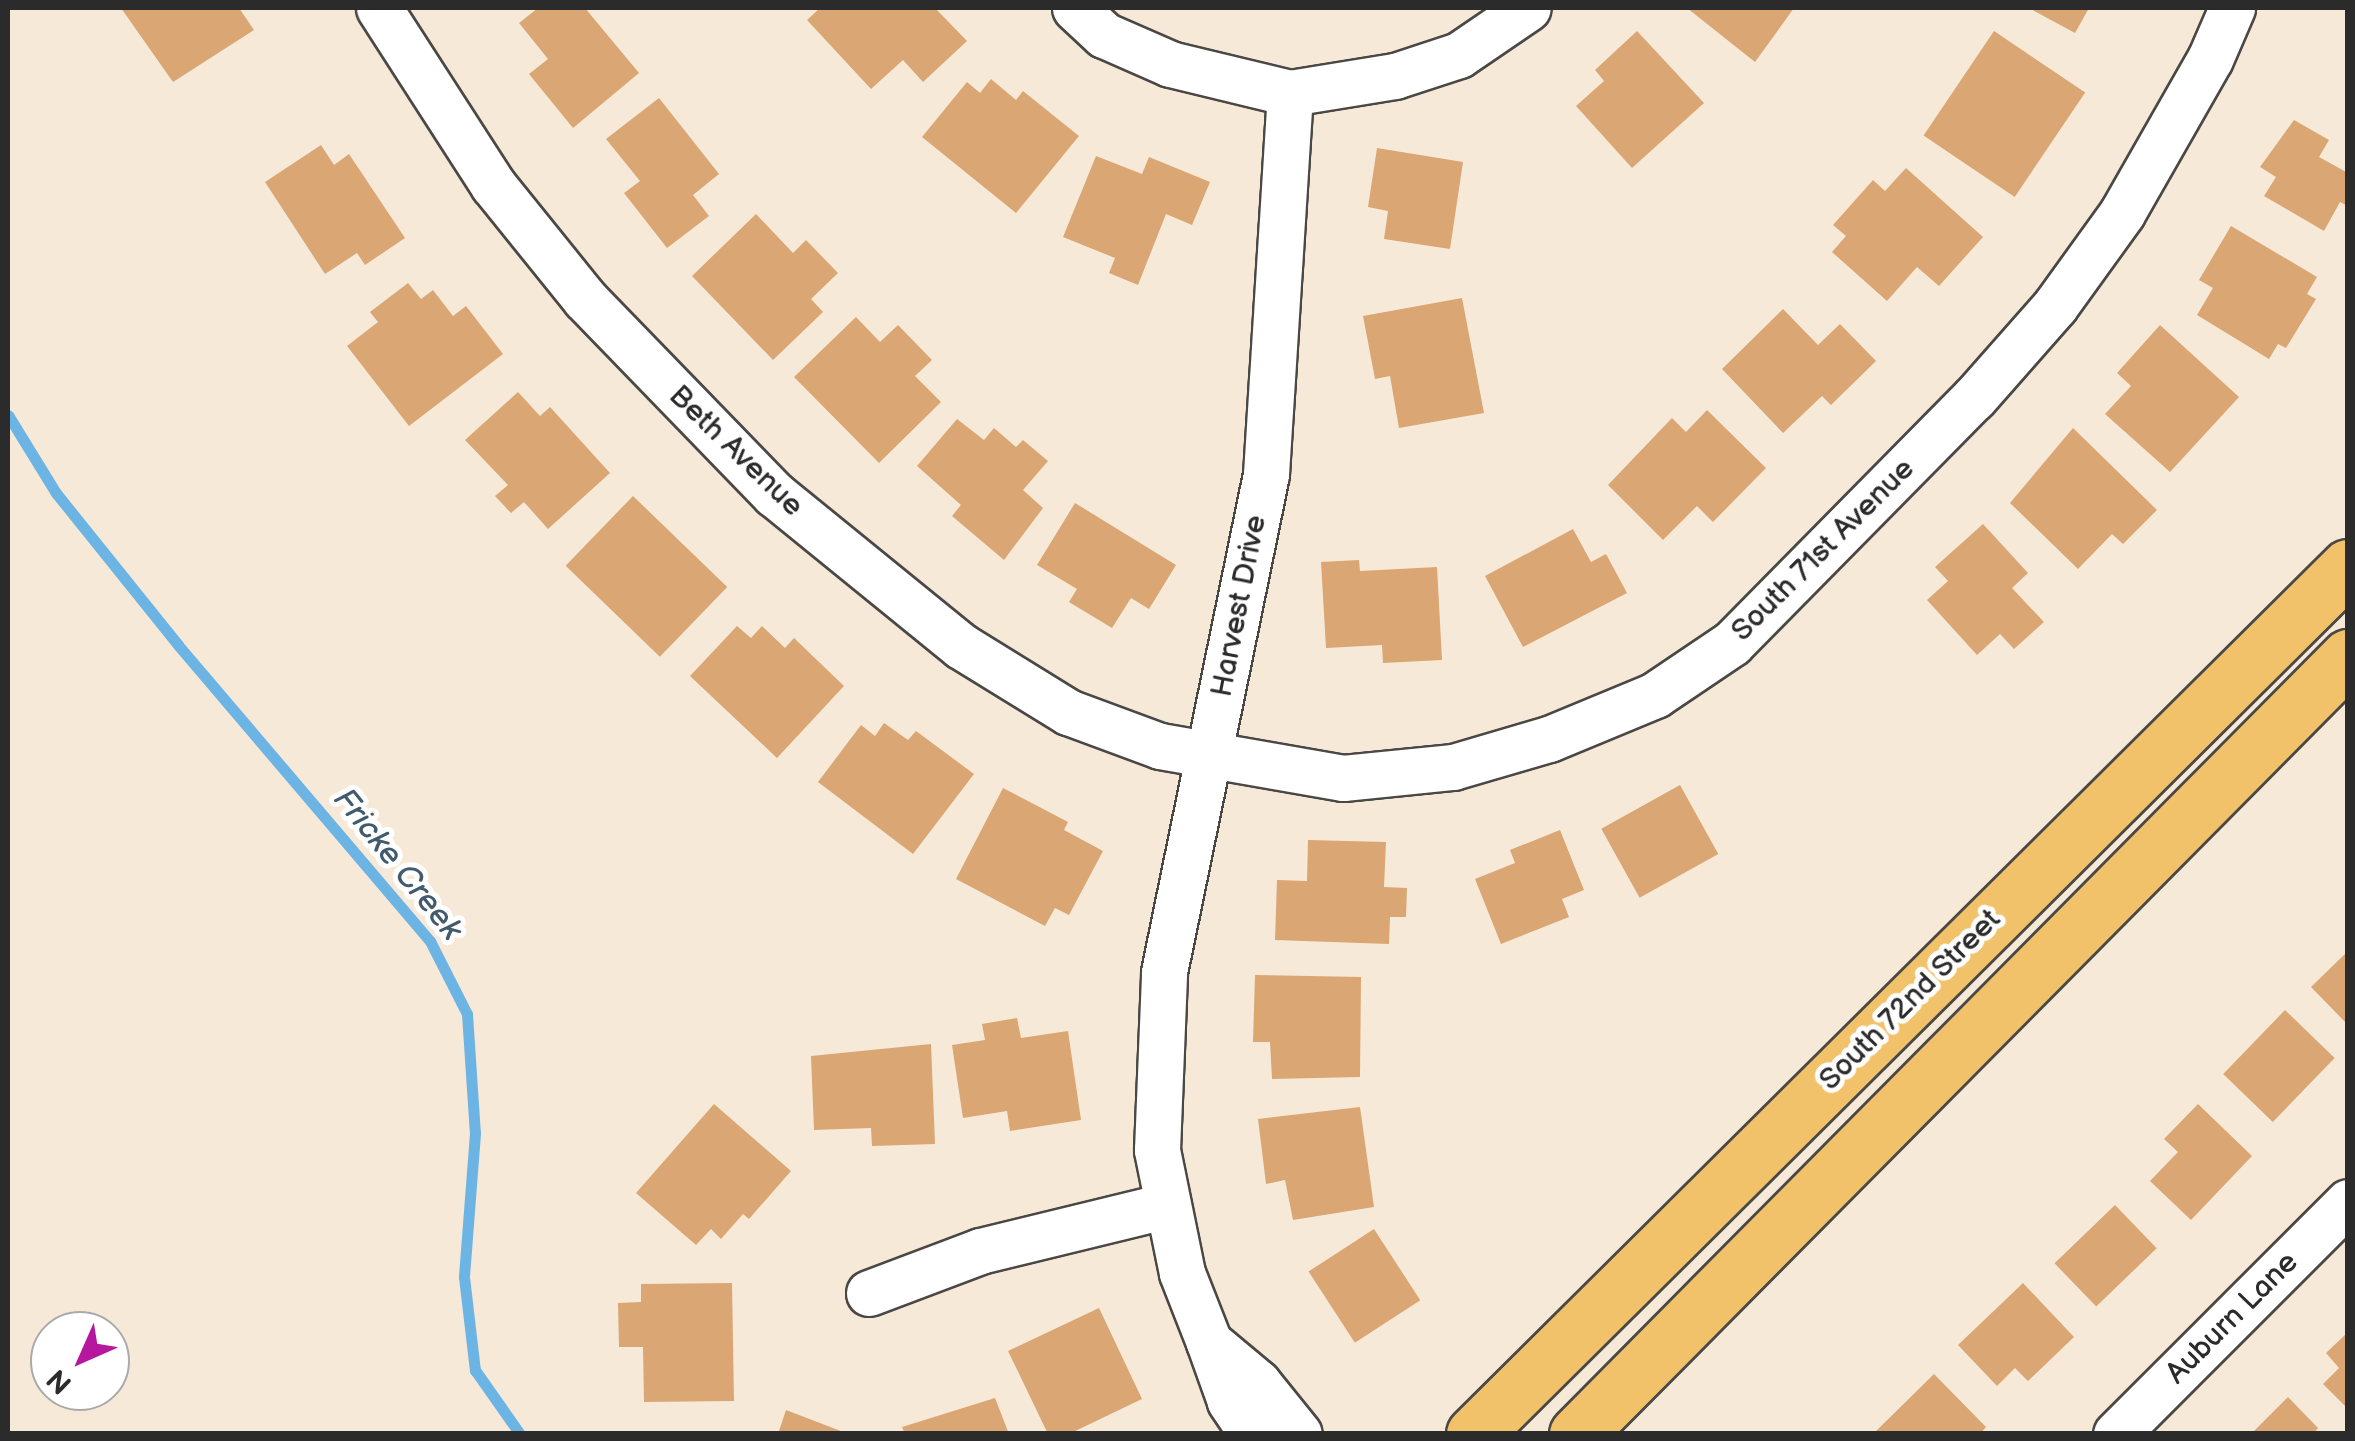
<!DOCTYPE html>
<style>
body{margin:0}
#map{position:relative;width:2355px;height:1441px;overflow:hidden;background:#f7e9d7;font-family:"Balsamiq Sans",sans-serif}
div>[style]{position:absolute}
.stream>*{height:11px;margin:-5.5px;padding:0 5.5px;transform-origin:5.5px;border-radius:5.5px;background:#6cb4e4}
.building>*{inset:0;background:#daa674;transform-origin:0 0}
.roads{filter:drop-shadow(2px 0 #4a4845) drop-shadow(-2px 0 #4a4845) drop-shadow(0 2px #4a4845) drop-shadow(0 -2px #4a4845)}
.minor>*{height:45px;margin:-22.5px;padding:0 22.5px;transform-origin:22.5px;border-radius:22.5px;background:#fff}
.major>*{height:55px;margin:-27.5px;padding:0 27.5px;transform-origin:27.5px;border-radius:27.5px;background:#f2c26a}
span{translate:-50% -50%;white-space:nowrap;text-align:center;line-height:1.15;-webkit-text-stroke:10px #fff;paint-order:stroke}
.street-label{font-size:30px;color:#2b2b2b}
.water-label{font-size:32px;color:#425b6c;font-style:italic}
.frame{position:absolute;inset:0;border:10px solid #2b2b2b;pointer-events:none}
.north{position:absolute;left:30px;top:1311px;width:100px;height:100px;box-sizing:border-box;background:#fff;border:2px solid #aaa;border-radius:50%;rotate:225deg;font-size:28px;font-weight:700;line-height:40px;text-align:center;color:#2b2b2b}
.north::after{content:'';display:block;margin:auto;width:35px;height:45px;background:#b5179e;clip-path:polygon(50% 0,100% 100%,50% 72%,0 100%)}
</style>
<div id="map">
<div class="stream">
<i style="left:8px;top:415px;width:92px;rotate:58.4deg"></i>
<i style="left:56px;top:493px;width:195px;rotate:51.2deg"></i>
<i style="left:178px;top:645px;width:389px;rotate:49.6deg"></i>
<i style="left:430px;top:941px;width:82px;rotate:63.1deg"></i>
<i style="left:467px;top:1014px;width:119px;rotate:86.2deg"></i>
<i style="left:475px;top:1133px;width:144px;rotate:94.4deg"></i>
<i style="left:464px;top:1277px;width:94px;rotate:83.3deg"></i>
<i style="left:475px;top:1370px;width:78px;rotate:54.9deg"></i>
</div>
<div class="building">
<i style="clip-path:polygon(121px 8px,239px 8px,254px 30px,173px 82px)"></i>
<i style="clip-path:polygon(538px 8px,585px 8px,639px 73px,573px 128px,529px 74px,548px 59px,519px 23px)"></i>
<i style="clip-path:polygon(820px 8px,935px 8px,967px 41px,923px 82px,903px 60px,871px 89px,807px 20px)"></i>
<i style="clip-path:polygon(1687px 8px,1794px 8px,1755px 62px)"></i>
<i style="clip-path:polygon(2029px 8px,2089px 8px,2075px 33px)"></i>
<i style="clip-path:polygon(1637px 31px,1704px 103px,1632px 168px,1576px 106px,1604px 81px,1595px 70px)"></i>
<i style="left:1994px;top:31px;width:110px;height:126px;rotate:34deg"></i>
<i style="clip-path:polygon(991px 79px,1016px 100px,1023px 91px,1079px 136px,1016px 213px,922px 137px,967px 82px,980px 93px)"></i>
<i style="clip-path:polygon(659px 98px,719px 174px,693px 195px,709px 216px,667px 248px,624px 193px,640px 181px,606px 139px)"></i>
<i style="clip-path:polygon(2294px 120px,2329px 140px,2319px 157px,2348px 173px,2348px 206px,2340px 202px,2324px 231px,2264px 196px,2276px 177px,2260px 167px)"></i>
<i style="clip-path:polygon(321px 145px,334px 165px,349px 154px,405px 238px,365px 265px,357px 253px,325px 274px,265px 182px)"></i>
<i style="clip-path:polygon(1377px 148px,1463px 162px,1450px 249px,1384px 239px,1388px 211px,1368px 207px)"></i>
<i style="clip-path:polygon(1096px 156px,1142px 174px,1149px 157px,1210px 182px,1192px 225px,1166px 214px,1138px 285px,1109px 273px,1115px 258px,1063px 237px)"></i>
<i style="clip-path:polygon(1906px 168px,1983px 237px,1939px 286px,1917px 267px,1887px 301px,1832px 252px,1846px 236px,1833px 225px,1873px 180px,1885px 191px)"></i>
<i style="clip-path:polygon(756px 214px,793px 253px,806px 240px,838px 273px,811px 299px,823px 312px,773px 360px,692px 276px)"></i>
<i style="clip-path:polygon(2231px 226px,2317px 277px,2307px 294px,2316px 299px,2286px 348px,2278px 344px,2269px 359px,2197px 315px,2213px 288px,2199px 280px)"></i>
<i style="clip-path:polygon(408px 283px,421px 299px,433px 290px,453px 316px,466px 306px,503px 354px,409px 426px,347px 346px,378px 322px,370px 312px)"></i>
<i style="clip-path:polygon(1462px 298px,1484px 413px,1399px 428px,1390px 376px,1375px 379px,1363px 316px)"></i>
<i style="clip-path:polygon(1783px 309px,1818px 345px,1840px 324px,1876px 361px,1831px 405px,1822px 396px,1783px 433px,1722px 369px)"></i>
<i style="clip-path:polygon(856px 317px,880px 342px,898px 325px,932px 360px,915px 376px,941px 402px,879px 463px,794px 377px)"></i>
<i style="clip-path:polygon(2160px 325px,2239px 397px,2170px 472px,2105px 414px,2131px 386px,2117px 373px)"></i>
<i style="clip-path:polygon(518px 392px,540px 416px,550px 407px,610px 473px,548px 529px,524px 502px,511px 513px,495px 496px,508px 485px,465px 440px)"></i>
<i style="clip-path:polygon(1707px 410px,1766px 468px,1713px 522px,1697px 506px,1663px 540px,1608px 485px,1672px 418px,1686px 432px)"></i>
<i style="clip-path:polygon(957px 419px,984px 440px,994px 428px,1016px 447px,1023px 440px,1048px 461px,1023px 490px,1043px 508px,1004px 560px,952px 516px,961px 505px,917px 466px)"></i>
<i style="clip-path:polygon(2073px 428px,2157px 510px,2123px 544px,2112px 534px,2078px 569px,2010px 503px)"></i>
<i style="left:633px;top:496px;width:131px;height:97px;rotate:44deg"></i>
<i style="clip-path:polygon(1075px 503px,1176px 565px,1149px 609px,1131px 598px,1112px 628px,1069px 602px,1077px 589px,1037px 565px)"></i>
<i style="clip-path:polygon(1983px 524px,2028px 573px,2012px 588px,2044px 622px,2014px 649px,2000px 634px,1977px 655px,1927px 600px,1948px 581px,1935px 567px)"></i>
<i style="clip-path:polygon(1573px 529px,1591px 562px,1606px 554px,1627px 593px,1523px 647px,1485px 576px)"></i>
<i style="clip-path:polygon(1359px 560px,1360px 571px,1437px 567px,1442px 660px,1383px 663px,1382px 645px,1326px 648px,1321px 562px)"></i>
<i style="clip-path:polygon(737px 626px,751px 638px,762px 626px,785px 648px,794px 638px,844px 686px,777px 758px,690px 676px)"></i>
<i style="clip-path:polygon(884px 723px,908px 740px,916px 731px,974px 774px,913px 854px,818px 782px,861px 725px,875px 736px)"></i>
<i style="left:1680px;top:785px;width:79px;height:90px;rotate:61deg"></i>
<i style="clip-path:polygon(1003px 788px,1068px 822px,1064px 830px,1103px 851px,1069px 915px,1055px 908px,1045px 926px,956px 879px)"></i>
<i style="clip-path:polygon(1560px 830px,1584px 890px,1562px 899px,1569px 917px,1501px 944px,1475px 879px,1515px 863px,1510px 850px)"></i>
<i style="clip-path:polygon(1308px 840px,1386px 842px,1384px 887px,1407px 888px,1406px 917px,1390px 917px,1389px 944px,1275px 940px,1277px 880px,1307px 881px)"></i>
<i style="clip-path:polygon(2348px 951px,2348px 1025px,2311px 987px)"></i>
<i style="clip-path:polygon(1255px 975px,1361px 977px,1360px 1077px,1272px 1079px,1270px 1042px,1253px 1042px)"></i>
<i style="left:2285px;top:1010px;width:69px;height:89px;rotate:44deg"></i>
<i style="clip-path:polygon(1017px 1018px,1021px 1038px,1068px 1031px,1081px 1120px,1010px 1131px,1007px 1111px,963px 1118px,952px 1045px,985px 1040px,982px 1024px)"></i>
<i style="clip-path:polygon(931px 1044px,935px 1144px,872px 1146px,871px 1128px,814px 1130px,811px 1056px)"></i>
<i style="clip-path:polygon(714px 1104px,791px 1171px,749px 1219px,743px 1214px,721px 1239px,711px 1229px,696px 1245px,636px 1193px)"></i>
<i style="clip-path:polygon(2198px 1104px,2252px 1156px,2191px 1220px,2150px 1181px,2178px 1152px,2164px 1139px)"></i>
<i style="clip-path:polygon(1360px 1107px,1374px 1207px,1293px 1220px,1285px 1180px,1266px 1184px,1258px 1119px)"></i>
<i style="left:2115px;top:1205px;width:60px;height:84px;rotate:46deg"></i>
<i style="left:1374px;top:1229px;width:85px;height:78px;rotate:57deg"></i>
<i style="clip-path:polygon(732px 1283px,734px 1401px,644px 1402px,643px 1347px,619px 1347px,618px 1303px,641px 1302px,641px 1284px)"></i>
<i style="clip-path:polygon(2023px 1283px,2074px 1337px,2028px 1381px,2015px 1368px,1997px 1386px,1958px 1345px)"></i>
<i style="clip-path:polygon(1099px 1308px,1142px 1399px,1069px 1434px,1048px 1434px,1008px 1351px)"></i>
<i style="clip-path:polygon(2348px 1332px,2348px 1409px,2323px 1384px,2339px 1368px,2326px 1353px)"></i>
<i style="clip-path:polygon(1934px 1374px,1986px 1427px,1980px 1434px,1873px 1434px)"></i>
<i style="clip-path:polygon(2288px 1397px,2318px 1428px,2313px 1434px,2251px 1434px)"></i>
<i style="clip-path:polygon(995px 1398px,1009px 1434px,905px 1434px,902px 1427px)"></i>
<i style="clip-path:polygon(786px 1410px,846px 1433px,846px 1434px,778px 1434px)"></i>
</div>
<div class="roads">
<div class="minor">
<i style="left:379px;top:8px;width:211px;rotate:57.2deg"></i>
<i style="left:493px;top:185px;width:146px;rotate:51.1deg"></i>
<i style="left:585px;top:299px;width:272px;rotate:45.9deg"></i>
<i style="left:774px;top:494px;width:241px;rotate:39.1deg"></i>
<i style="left:961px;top:646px;width:126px;rotate:31.7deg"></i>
<i style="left:1068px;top:712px;width:98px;rotate:20.3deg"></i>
<i style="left:1160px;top:746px;width:186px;rotate:9.9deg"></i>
<i style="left:1343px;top:778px;width:111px;rotate:-5.7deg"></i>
<i style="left:1453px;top:767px;width:100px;rotate:-16.3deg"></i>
<i style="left:1549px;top:739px;width:115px;rotate:-22.5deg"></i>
<i style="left:1655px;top:695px;width:93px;rotate:-34deg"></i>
<i style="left:1732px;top:643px;width:344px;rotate:-45.4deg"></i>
<i style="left:1974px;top:398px;width:123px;rotate:-48.6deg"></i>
<i style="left:2055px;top:306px;width:115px;rotate:-54.2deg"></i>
<i style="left:2122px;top:213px;width:177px;rotate:-60.3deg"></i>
<i style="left:2210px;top:59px;width:56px;rotate:-66.7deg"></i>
<i style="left:1075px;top:8px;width:40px;rotate:43deg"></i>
<i style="left:1104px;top:35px;width:72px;rotate:23.7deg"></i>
<i style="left:1170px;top:64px;width:123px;rotate:13.6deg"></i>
<i style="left:1290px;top:93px;width:106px;rotate:-9.2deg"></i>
<i style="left:1395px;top:76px;width:67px;rotate:-18.2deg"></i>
<i style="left:1459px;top:55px;width:83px;rotate:-34.3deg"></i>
<i style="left:869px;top:1293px;width:119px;rotate:-20.7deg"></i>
<i style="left:980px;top:1251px;width:189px;rotate:-13.7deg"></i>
<i style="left:1209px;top:1342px;width:74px;rotate:-111.4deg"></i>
<i style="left:1182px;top:1273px;width:126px;rotate:-101.5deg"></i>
<i style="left:1157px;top:1150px;width:178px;rotate:-87.7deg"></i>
<i style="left:1164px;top:972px;width:508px;rotate:-78.42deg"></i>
<i style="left:1266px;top:474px;width:382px;rotate:-86.4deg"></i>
<i style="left:1252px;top:1434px;width:40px;rotate:-124deg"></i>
<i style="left:1230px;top:1401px;width:63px;rotate:-109.6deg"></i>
<i style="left:1209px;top:1342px;width:64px;rotate:39.9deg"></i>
<i style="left:1258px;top:1383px;width:65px;rotate:51.2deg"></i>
<i style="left:2116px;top:1434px;width:328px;rotate:-45deg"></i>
</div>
<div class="major">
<i style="left:1474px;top:1434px;width:1231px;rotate:-44.77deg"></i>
<i style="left:1577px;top:1434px;width:1095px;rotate:-45.22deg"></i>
</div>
</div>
<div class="street-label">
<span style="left:736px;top:451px;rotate:44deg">Beth Avenue</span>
<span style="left:1823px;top:550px;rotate:-45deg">South 71st Avenue</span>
<span style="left:1239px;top:606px;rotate:-79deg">Harvest Drive</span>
<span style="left:1910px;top:1000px;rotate:-45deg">South 72nd Street</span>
<span style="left:2232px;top:1318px;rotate:-45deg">Auburn Lane</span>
</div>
<div class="water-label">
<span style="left:397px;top:865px;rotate:51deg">Fricke Creek</span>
</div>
<div class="frame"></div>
<div class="north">N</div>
</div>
